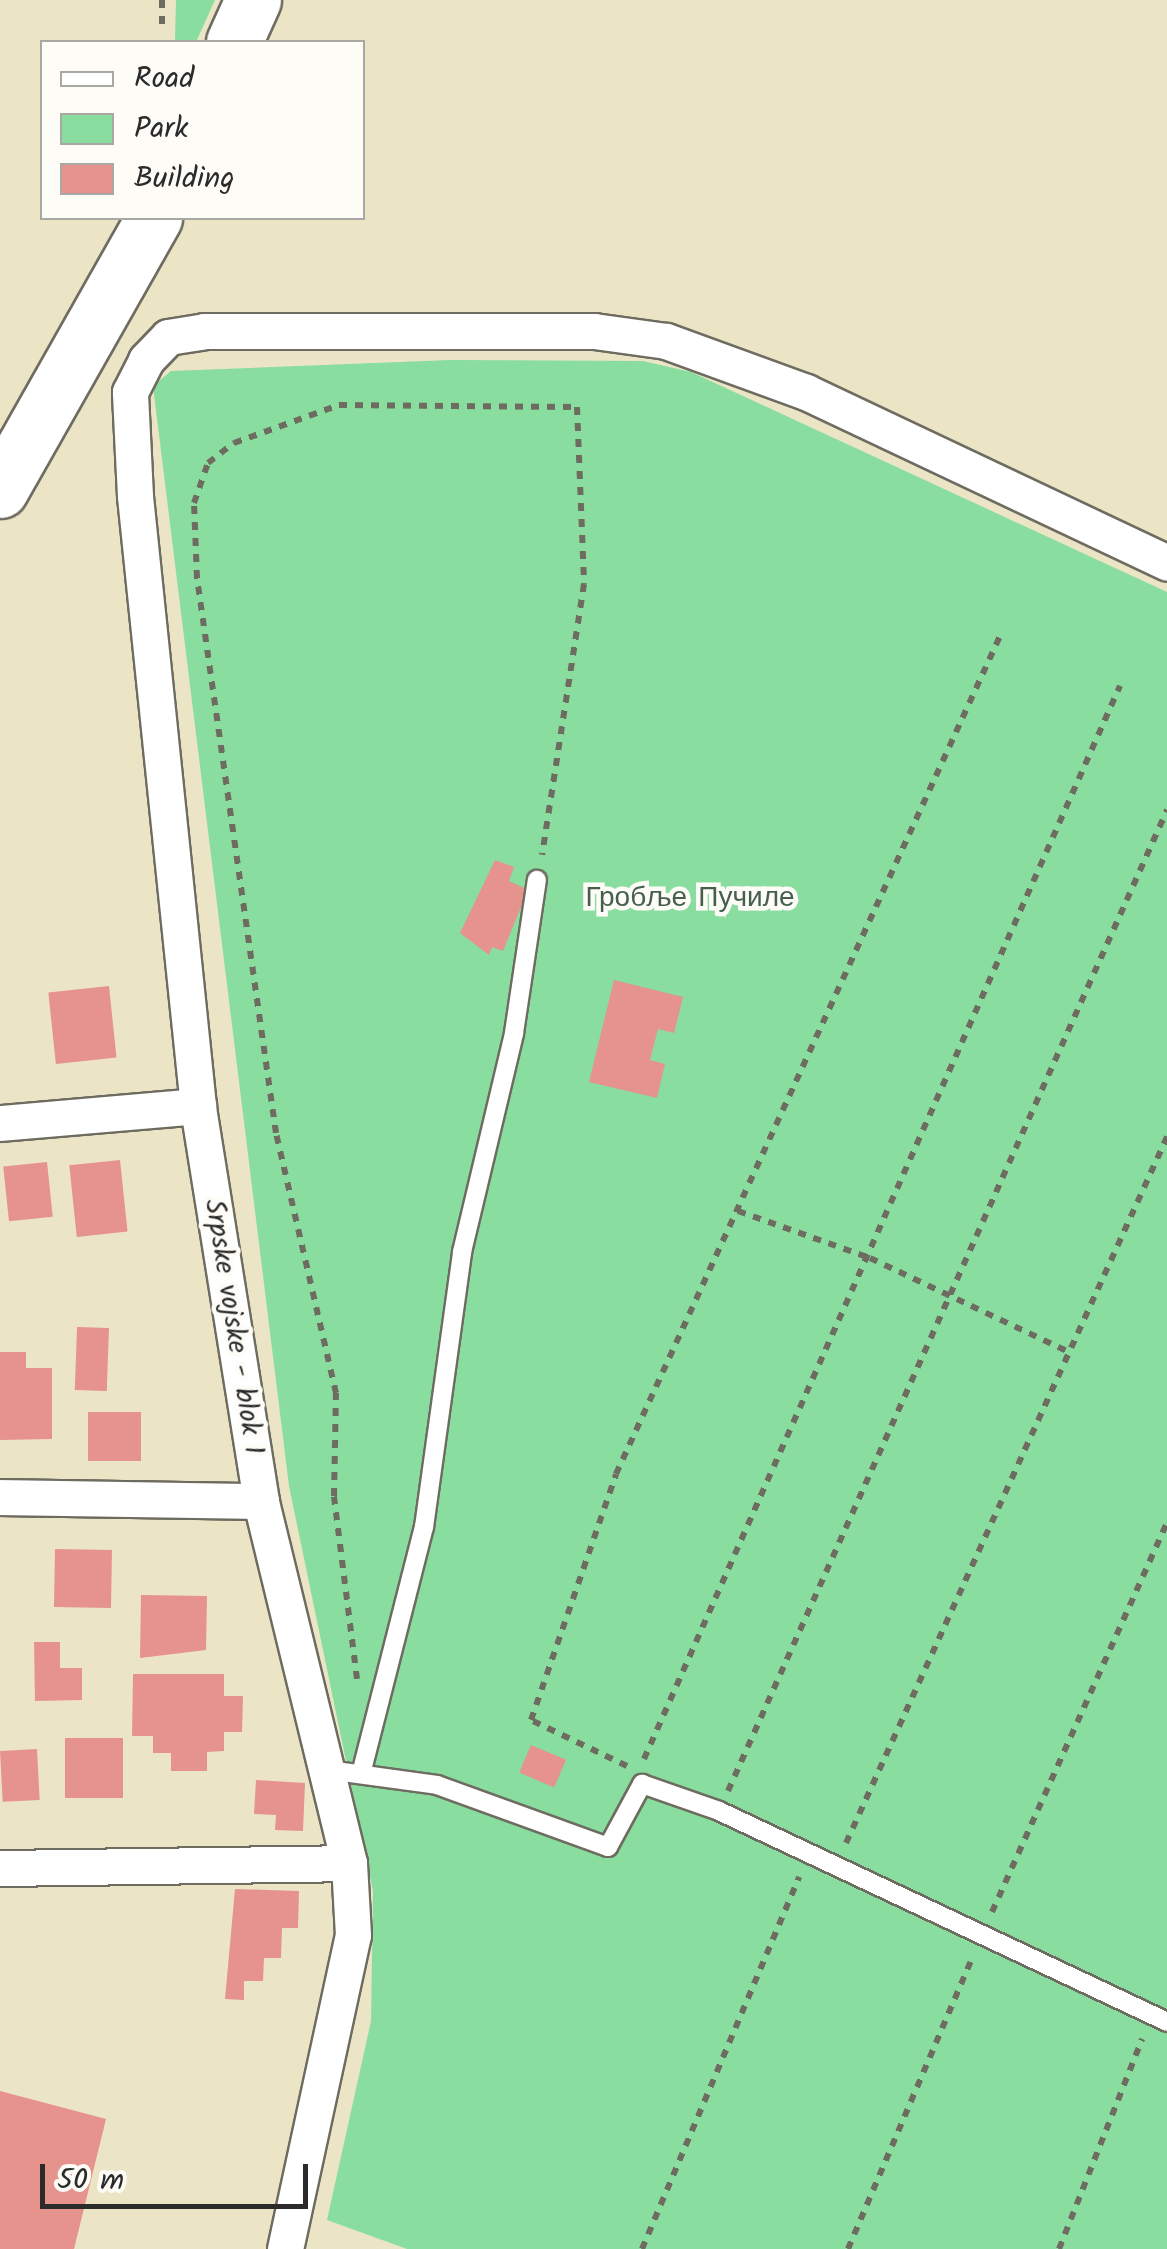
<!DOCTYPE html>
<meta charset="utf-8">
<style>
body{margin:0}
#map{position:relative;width:1167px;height:2249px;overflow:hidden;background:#ebe5c6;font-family:Kalam,sans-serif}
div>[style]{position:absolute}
.green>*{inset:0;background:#88dd9f}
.building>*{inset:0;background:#e6928d;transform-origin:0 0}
.path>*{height:6px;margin-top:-3px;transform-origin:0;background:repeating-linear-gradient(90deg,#6e6c61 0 8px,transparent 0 16px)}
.roads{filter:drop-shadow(2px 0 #6e6c61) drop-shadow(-2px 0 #6e6c61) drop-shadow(0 2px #6e6c61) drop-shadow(0 -2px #6e6c61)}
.lane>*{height:18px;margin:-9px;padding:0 9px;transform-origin:9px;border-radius:9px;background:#fff}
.street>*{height:35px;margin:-17.5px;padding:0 17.5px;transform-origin:17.5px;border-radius:17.5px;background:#fff}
.primary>*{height:55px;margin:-27.5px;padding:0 27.5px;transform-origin:27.5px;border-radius:27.5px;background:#fff}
span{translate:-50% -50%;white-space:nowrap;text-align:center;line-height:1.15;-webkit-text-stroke:9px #fdfcf7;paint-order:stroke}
.park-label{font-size:28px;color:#47604e}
.street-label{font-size:28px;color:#2b2b2b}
.legend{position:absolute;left:40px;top:40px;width:325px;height:180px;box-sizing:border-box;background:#fdfcf7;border:2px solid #a9a8a5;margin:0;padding:12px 18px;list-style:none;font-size:30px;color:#2b2b2b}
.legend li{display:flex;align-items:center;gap:20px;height:50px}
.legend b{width:50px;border:2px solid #a9a8a5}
.scale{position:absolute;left:40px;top:2164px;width:268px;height:45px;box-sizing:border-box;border:5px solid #2b2b2b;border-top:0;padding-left:12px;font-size:30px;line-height:35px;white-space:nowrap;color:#2b2b2b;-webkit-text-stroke:8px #fdfcf7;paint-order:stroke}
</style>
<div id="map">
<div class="green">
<i style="clip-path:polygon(176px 0,215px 0,196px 42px,175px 40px)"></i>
<i style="clip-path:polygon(450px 360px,643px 361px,691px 372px,1167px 592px,1167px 2249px,407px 2249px,327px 2220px,371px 2021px,373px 1891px,289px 1486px,153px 386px,171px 371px)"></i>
</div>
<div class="building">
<i style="clip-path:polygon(495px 860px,514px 867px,509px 881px,528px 890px,503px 951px,492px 947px,489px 955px,460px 933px)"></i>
<i style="clip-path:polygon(614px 980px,683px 997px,674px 1033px,658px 1029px,650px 1060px,665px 1064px,657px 1098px,589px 1082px)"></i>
<i style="left:109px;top:986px;width:72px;height:61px;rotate:84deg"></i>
<i style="left:120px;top:1160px;width:72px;height:51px;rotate:84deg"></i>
<i style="left:47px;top:1162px;width:55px;height:44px;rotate:84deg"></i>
<i style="left:77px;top:1327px;width:32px;height:63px;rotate:2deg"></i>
<i style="clip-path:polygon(0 1352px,26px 1352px,26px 1368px,52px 1368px,52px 1439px,0 1440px)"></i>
<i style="left:88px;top:1412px;width:53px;height:49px"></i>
<i style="left:55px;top:1549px;width:57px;height:58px;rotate:1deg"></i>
<i style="clip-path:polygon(141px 1595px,207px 1596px,206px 1650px,140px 1658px)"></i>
<i style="clip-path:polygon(34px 1642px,60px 1642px,60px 1668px,82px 1668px,82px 1700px,35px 1701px)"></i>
<i style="clip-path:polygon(133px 1674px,224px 1674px,224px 1696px,243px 1696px,242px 1732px,224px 1732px,224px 1751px,207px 1752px,207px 1771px,171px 1771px,171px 1753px,153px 1753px,153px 1736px,132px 1736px)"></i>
<i style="left:65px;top:1738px;width:58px;height:60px"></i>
<i style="left:531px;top:1745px;width:38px;height:30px;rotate:23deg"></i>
<i style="left:37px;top:1749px;width:51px;height:37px;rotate:87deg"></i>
<i style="clip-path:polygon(256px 1780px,305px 1783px,303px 1831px,275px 1830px,276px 1815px,254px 1814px)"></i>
<i style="clip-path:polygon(235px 1889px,299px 1891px,298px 1928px,282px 1928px,281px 1958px,264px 1958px,263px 1981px,244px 1981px,244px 2000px,225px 1999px)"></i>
<i style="clip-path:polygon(0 2091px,106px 2119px,74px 2249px,0 2249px)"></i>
</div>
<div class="path">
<i style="left:162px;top:0;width:29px;rotate:90deg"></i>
<i style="left:738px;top:1211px;width:140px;rotate:19.6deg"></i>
<i style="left:870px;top:1258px;width:220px;rotate:25.3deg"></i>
<i style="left:357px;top:1679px;width:184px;rotate:-97.2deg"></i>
<i style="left:334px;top:1496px;width:103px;rotate:-88.9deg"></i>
<i style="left:336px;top:1393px;width:267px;rotate:-103deg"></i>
<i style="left:276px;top:1133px;width:561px;rotate:-98.1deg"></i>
<i style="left:197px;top:578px;width:75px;rotate:-92.3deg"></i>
<i style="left:194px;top:503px;width:42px;rotate:-70.7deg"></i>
<i style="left:208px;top:463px;width:33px;rotate:-38deg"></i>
<i style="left:234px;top:443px;width:112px;rotate:-19.9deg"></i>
<i style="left:339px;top:405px;width:238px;rotate:0.5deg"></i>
<i style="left:577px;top:407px;width:177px;rotate:87.7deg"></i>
<i style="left:584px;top:584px;width:274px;rotate:98.8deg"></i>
<i style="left:644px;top:1759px;width:1174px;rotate:-66.08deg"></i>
<i style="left:627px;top:1766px;width:106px;rotate:-154.4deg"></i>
<i style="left:531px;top:1720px;width:260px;rotate:-70.9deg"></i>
<i style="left:616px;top:1474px;width:924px;rotate:-65.38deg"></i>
<i style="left:728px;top:1791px;width:1075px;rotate:-65.89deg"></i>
<i style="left:846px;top:1843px;width:776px;rotate:-65.55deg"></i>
<i style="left:992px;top:1912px;width:427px;rotate:-65.8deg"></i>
<i style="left:642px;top:2249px;width:404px;rotate:-67.1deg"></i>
<i style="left:848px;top:2249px;width:319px;rotate:-66.9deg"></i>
<i style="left:1059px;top:2249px;width:226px;rotate:-68.4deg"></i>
</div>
<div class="roads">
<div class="lane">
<i style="left:328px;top:1770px;width:110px;rotate:7.8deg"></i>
<i style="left:437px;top:1785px;width:182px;rotate:19.9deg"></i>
<i style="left:608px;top:1847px;width:72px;rotate:-61.6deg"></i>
<i style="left:642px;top:1784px;width:82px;rotate:19.3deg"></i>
<i style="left:719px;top:1811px;width:495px;rotate:25.2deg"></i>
<i style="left:362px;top:1770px;width:251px;rotate:-75.7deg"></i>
<i style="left:424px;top:1527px;width:278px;rotate:-82.1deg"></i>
<i style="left:462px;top:1252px;width:225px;rotate:-76.6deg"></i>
<i style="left:514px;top:1033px;width:155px;rotate:-81.5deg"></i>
</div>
<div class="street">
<i style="left:0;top:1123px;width:199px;rotate:-4.9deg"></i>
<i style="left:0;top:1497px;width:261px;rotate:0.9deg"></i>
<i style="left:0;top:1868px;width:349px;rotate:-0.8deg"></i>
<i style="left:285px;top:2249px;width:321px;rotate:-77.8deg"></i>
<i style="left:353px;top:1935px;width:72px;rotate:-93.2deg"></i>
<i style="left:349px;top:1863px;width:373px;rotate:-103.7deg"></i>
<i style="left:261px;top:1501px;width:400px;rotate:-99.1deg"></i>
<i style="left:198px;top:1106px;width:613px;rotate:-95.9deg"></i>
<i style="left:135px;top:496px;width:104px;rotate:-92.8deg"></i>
<i style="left:130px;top:392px;width:36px;rotate:-63deg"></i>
<i style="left:146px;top:360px;width:32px;rotate:-46deg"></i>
<i style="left:168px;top:337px;width:36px;rotate:-9deg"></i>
<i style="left:204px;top:331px;width:390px"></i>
<i style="left:594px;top:331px;width:73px;rotate:7.9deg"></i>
<i style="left:666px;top:341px;width:149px;rotate:20deg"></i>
<i style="left:806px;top:392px;width:399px;rotate:25.3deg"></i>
</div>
<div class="primary">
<i style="left:234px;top:42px;width:46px;rotate:-65.7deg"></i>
<i style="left:0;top:490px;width:313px;rotate:-60.5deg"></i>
</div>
</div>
<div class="park-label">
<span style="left:690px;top:899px">Гробље Пучиле</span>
</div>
<div class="street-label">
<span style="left:233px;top:1327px;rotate:81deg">Srpske vojske - blok 1</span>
</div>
<ul class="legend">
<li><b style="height:12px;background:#fff"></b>Road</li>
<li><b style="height:28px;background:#88dd9f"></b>Park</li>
<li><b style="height:28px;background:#e6928d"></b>Building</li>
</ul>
<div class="scale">50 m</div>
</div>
